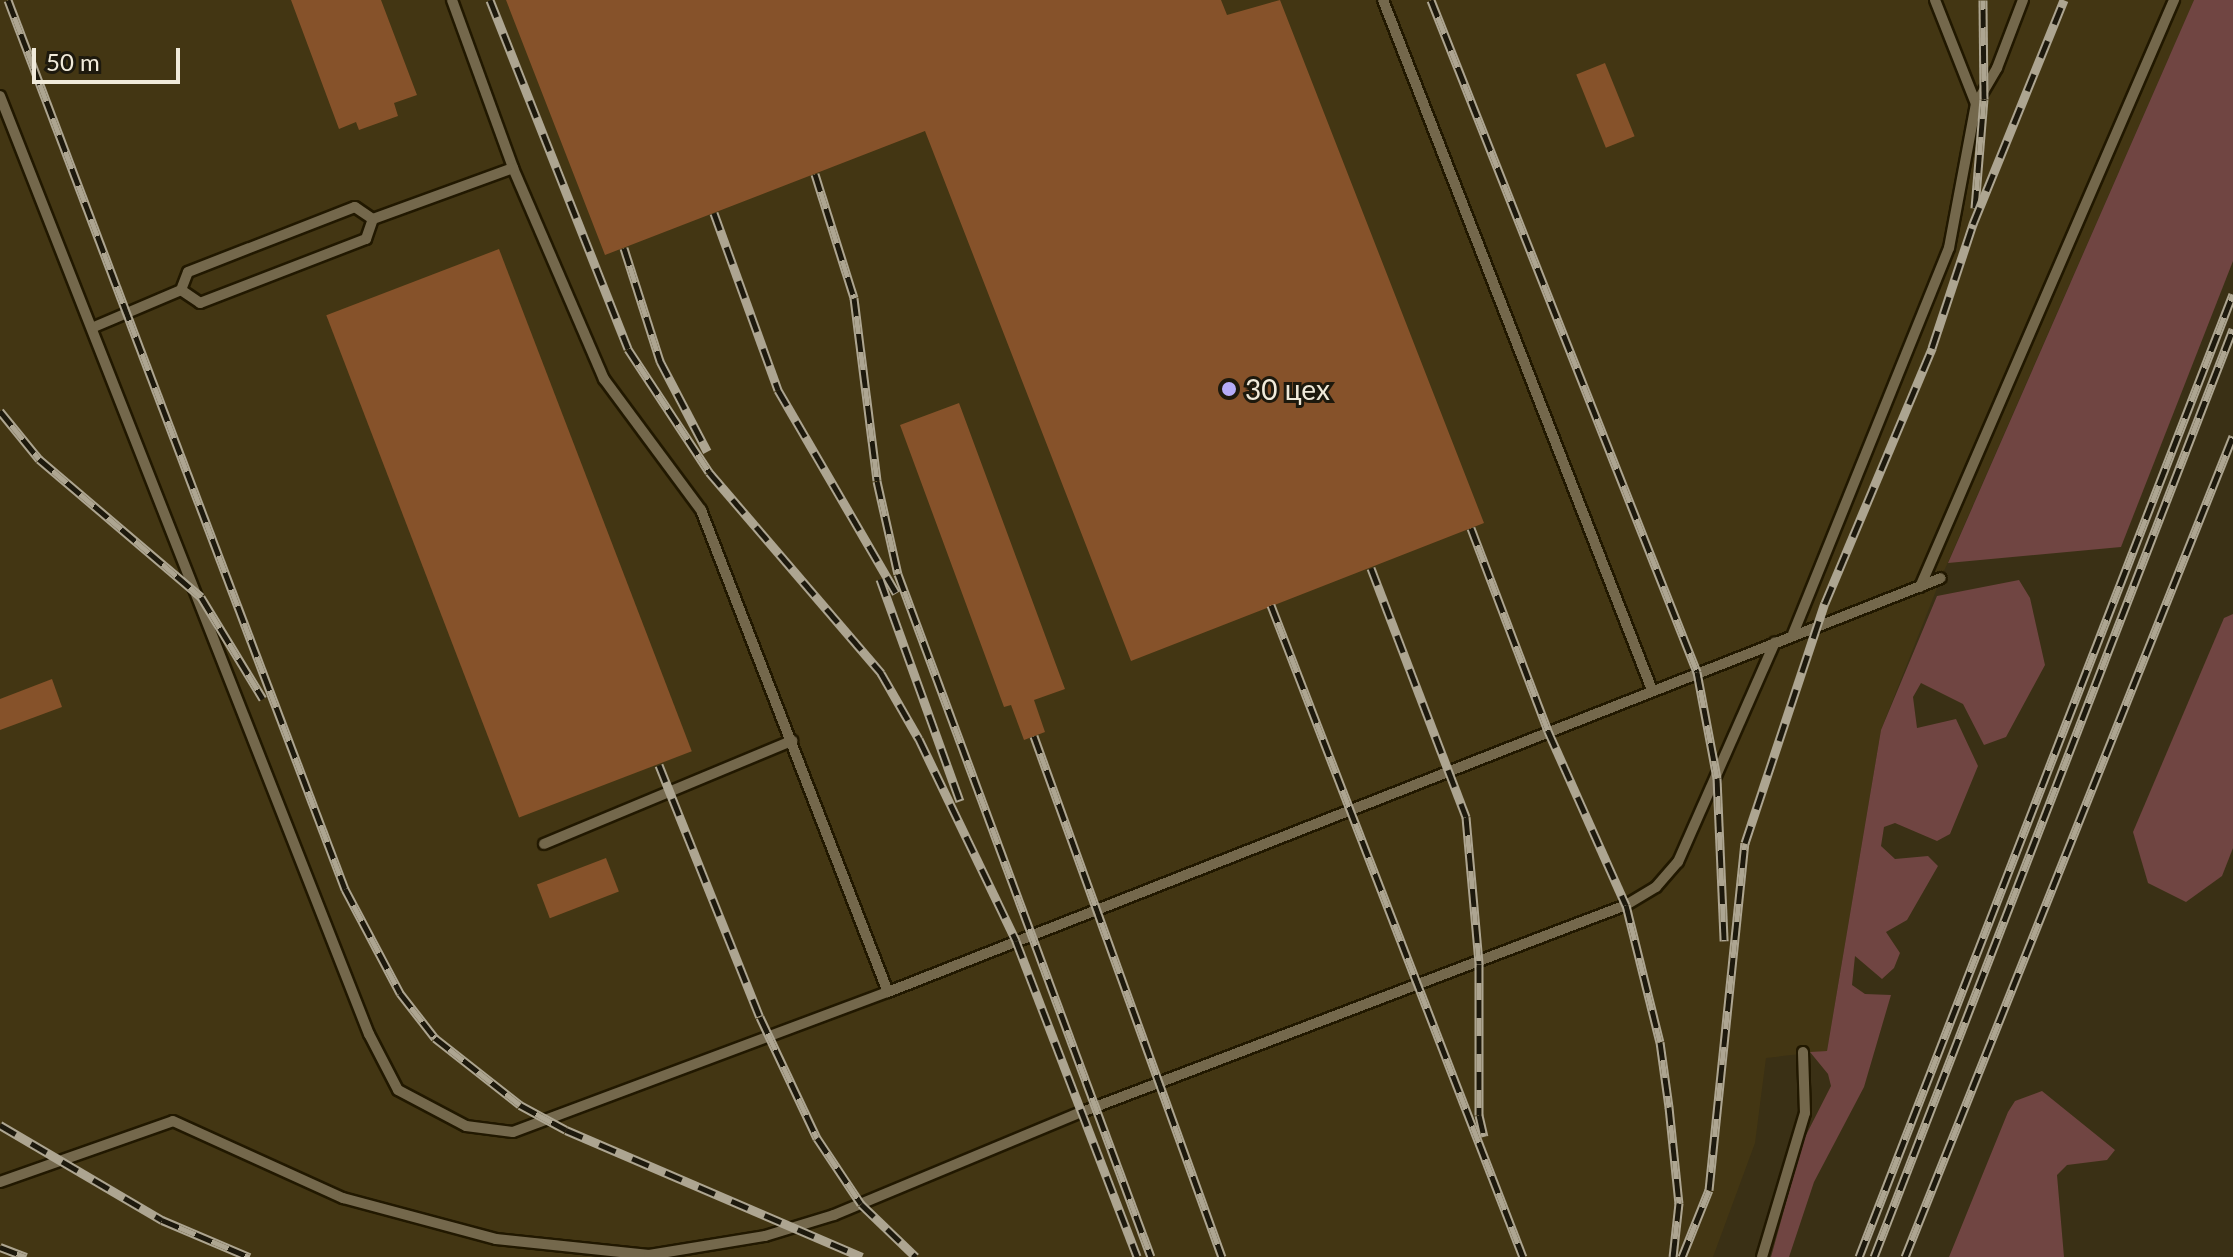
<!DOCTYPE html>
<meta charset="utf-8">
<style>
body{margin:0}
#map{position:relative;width:2233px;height:1257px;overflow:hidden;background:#3a3015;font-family:Lato,sans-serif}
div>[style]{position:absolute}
.built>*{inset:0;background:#433613}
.green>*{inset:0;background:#704542}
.building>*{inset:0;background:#86522a;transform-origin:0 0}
.roads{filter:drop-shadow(2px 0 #211800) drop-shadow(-2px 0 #211800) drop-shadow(0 2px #211800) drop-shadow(0 -2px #211800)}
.lane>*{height:10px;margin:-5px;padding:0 5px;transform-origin:5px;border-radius:5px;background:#74684c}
.rail>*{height:9px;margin-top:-4.5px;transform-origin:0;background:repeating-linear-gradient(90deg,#1d190d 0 18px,#ada591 0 36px);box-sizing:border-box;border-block:2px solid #ada591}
.dots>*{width:22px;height:22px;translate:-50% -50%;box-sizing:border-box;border:4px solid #1d190d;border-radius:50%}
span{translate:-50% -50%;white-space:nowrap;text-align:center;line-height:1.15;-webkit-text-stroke:6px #1d190d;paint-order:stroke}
.poi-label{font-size:28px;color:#f0eada}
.left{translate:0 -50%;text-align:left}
.scale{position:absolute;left:32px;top:48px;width:148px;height:36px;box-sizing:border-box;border:4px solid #f0eada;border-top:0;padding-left:10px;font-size:24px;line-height:28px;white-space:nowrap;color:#f0eada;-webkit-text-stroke:6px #1d190d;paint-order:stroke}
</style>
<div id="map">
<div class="built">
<i style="clip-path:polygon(0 0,2194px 0,1941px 578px,1881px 730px,1827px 1051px,1766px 1058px,1755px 1143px,1713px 1257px,0 1257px)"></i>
</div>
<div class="green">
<i style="clip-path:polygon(2194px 0,2233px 0,2233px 261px,2121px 547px,1948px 563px)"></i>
<i style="clip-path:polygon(2019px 580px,2030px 598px,2045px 665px,2006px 737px,1984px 745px,1963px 704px,1921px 683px,1913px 697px,1917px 728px,1956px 719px,1978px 766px,1950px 834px,1937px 841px,1895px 823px,1884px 827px,1881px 846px,1895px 859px,1928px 856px,1938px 866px,1907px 920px,1886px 932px,1900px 953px,1894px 968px,1882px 979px,1855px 956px,1852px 985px,1865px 994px,1891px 995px,1864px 1087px,1814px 1182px,1789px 1257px,1771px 1257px,1803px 1141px,1831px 1086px,1828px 1074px,1810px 1052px,1827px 1051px,1881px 730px,1937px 596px)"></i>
<i style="clip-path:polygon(2233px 614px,2233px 848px,2222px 876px,2186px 902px,2148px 883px,2133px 832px,2224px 618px)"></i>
<i style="clip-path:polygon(2042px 1091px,2115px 1150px,2107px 1160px,2067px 1165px,2057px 1175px,2064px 1257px,1949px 1257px,2008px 1112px,2015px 1101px)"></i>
</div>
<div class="building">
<i style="clip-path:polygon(291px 0,381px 0,417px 95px,394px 103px,398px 116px,359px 130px,356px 122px,339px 129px)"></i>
<i style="clip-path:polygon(506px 0,1221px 0,1227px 15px,1280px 0,1484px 523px,1131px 661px,925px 131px,605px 255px)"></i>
<i style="left:1605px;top:63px;width:79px;height:31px;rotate:68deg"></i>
<i style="left:499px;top:249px;width:538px;height:185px;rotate:69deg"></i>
<i style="clip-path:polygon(959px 403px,1065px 689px,1034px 700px,1045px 732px,1024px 740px,1011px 705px,1004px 707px,900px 425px)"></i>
<i style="clip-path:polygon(52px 679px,62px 707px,0 730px,0 699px)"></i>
<i style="left:606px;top:858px;width:36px;height:74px;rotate:69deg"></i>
</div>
<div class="roads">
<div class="lane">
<i style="left:452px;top:0;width:179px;rotate:70deg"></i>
<i style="left:513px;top:168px;width:230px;rotate:66.7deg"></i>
<i style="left:604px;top:379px;width:163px;rotate:53.5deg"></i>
<i style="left:701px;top:510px;width:517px;rotate:68.8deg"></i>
<i style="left:1383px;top:0;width:741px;rotate:68.7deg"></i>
<i style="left:0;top:96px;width:1008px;rotate:68.53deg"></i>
<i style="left:369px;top:1034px;width:63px;rotate:62.6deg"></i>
<i style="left:398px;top:1090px;width:77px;rotate:27.9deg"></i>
<i style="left:466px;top:1126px;width:47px;rotate:7.3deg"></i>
<i style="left:513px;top:1132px;width:400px;rotate:-20.5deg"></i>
<i style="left:888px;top:992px;width:1131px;rotate:-21.46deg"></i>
<i style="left:1976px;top:104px;width:42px;rotate:-59.7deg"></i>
<i style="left:1997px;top:68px;width:73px;rotate:-69.1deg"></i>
<i style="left:181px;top:290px;width:23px;rotate:34deg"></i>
<i style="left:200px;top:303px;width:178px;rotate:-21.1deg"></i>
<i style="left:366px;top:239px;width:21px;rotate:-71deg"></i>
<i style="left:373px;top:219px;width:149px;rotate:-20deg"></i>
<i style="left:94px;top:327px;width:95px;rotate:-23deg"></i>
<i style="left:181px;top:290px;width:19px;rotate:-69deg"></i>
<i style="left:188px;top:272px;width:179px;rotate:-21.3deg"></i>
<i style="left:355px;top:207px;width:22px;rotate:34deg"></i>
<i style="left:1920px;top:587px;width:640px;rotate:-66.6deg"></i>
<i style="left:1793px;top:634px;width:416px;rotate:-68deg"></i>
<i style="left:1949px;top:248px;width:147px;rotate:-79.4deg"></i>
<i style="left:1976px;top:104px;width:112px;rotate:-111.5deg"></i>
<i style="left:544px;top:844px;width:269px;rotate:-22.6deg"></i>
<i style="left:0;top:1182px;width:183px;rotate:-19.4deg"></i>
<i style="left:173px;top:1121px;width:187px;rotate:24.4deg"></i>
<i style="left:343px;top:1198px;width:158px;rotate:15deg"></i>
<i style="left:496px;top:1239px;width:154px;rotate:6deg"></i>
<i style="left:649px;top:1255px;width:118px;rotate:-9.3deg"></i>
<i style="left:765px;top:1236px;width:72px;rotate:-16.9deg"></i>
<i style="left:834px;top:1215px;width:269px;rotate:-22.6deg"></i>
<i style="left:1082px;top:1112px;width:582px;rotate:-20.83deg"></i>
<i style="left:1626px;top:905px;width:35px;rotate:-31deg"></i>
<i style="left:1656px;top:887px;width:33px;rotate:-49deg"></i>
<i style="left:1678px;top:862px;width:240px;rotate:-66.2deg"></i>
<i style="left:1762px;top:1257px;width:150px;rotate:-73.4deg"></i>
<i style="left:1805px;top:1113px;width:61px;rotate:-91.9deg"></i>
</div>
</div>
<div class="rail">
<i style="left:8px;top:0;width:951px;rotate:69.24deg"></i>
<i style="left:345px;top:889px;width:118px;rotate:62.1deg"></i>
<i style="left:400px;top:993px;width:57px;rotate:52.1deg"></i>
<i style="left:435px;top:1038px;width:108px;rotate:38.2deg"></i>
<i style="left:520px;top:1105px;width:52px;rotate:28.5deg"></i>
<i style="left:566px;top:1130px;width:322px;rotate:23.2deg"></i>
<i style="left:490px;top:0;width:375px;rotate:68.4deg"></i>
<i style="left:628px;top:349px;width:147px;rotate:56.6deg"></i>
<i style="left:709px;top:472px;width:265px;rotate:49.4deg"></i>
<i style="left:881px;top:673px;width:76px;rotate:60.1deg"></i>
<i style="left:919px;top:739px;width:224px;rotate:64.3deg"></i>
<i style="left:1016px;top:941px;width:338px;rotate:69deg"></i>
<i style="left:1431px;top:0;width:723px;rotate:68.4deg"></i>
<i style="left:1697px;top:672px;width:108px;rotate:79.3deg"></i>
<i style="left:1717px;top:778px;width:163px;rotate:87.5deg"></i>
<i style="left:815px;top:174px;width:130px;rotate:72.5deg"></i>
<i style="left:854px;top:298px;width:184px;rotate:82.8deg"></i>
<i style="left:877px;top:481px;width:95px;rotate:77.3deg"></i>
<i style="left:898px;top:574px;width:728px;rotate:69.67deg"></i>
<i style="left:1975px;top:208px;width:109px;rotate:-85.3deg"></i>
<i style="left:1984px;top:99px;width:99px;rotate:-90.6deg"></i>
<i style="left:714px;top:213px;width:188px;rotate:70.1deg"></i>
<i style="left:778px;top:390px;width:235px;rotate:59.8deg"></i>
<i style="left:624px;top:248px;width:119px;rotate:72.3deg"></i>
<i style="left:660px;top:361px;width:102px;rotate:62.4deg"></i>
<i style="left:0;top:411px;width:62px;rotate:50.9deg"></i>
<i style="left:39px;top:459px;width:213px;rotate:40.4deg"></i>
<i style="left:201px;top:597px;width:119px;rotate:58.7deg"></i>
<i style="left:1471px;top:528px;width:217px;rotate:69.2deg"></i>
<i style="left:1548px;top:731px;width:191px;rotate:65.9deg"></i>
<i style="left:1626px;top:905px;width:141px;rotate:76.1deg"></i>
<i style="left:1660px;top:1042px;width:66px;rotate:82.1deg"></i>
<i style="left:1669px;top:1107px;width:97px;rotate:84.1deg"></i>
<i style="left:1679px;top:1203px;width:54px;rotate:96.3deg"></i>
<i style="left:1371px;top:568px;width:267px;rotate:69.1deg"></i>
<i style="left:1466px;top:817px;width:148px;rotate:84.9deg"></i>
<i style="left:1479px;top:964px;width:151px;rotate:90deg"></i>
<i style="left:1479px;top:1115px;width:22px;rotate:77deg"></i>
<i style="left:880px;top:579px;width:236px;rotate:70.2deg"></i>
<i style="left:1271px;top:605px;width:699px;rotate:68.87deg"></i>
<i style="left:1034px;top:736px;width:554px;rotate:70.16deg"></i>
<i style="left:659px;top:765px;width:271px;rotate:68.2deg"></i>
<i style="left:760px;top:1017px;width:134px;rotate:64.8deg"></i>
<i style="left:817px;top:1138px;width:79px;rotate:56.3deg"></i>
<i style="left:861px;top:1204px;width:76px;rotate:43.9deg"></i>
<i style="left:0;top:1125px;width:188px;rotate:30.4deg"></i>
<i style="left:162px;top:1220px;width:95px;rotate:23deg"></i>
<i style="left:0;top:1247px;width:28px;rotate:21deg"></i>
<i style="left:1682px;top:1257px;width:72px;rotate:-68.1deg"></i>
<i style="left:1709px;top:1190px;width:349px;rotate:-84.1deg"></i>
<i style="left:1745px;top:843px;width:253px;rotate:-71.6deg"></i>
<i style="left:1825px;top:603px;width:277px;rotate:-67.2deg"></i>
<i style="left:1932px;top:348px;width:131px;rotate:-71.7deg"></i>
<i style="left:1973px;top:224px;width:242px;rotate:-67.9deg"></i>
<i style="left:1859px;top:1257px;width:1033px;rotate:-68.78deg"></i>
<i style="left:1874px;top:1257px;width:995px;rotate:-68.85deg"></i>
<i style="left:1905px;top:1257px;width:884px;rotate:-68.22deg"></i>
</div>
<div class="dots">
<i style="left:1229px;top:389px;background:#b5acf8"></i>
</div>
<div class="poi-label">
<span class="left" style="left:1245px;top:389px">30 цех</span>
</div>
<div class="scale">50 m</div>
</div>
